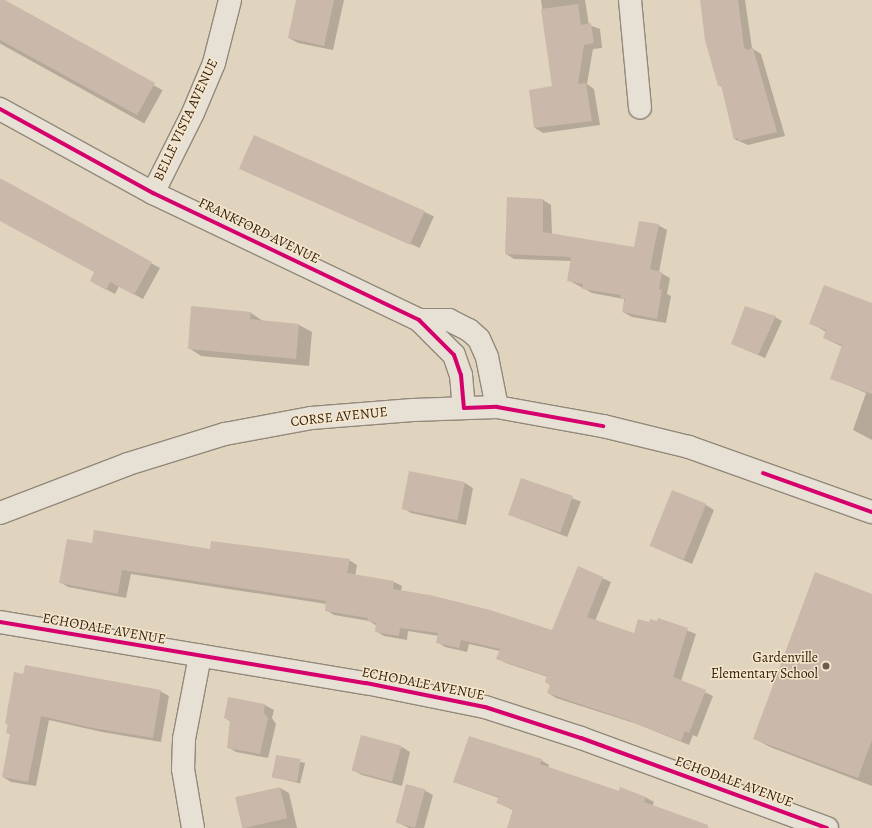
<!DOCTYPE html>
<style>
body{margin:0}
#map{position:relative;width:872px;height:828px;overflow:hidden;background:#e1d4bf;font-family:Alegreya,serif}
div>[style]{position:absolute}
.shadow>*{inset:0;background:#0003;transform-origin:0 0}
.building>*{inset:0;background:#cab8ab;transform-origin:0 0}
.roads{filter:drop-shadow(1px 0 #92897a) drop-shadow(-1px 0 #92897a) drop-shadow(0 1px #92897a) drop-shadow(0 -1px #92897a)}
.street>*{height:22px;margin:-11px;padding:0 11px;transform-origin:11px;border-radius:11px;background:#e7e0d5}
.secondary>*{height:22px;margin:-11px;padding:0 11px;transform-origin:11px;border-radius:11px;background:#e7e0d5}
.cycleway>*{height:4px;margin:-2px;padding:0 2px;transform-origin:2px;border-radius:2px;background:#d6006c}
.dots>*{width:11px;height:11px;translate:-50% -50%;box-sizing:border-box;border:2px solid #f5e6cc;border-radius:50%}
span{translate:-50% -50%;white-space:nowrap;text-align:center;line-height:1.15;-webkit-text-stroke:3px #f5e6cc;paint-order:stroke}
.street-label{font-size:14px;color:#301d0b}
.poi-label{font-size:14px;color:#301d0b}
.right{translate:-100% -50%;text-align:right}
</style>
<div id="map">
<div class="shadow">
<i style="left:0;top:0;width:186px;height:38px;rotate:29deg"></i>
<i style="clip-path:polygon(297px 0,344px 0,333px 50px,298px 43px,289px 38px)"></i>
<i style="clip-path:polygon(541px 0,585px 0,589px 25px,600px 29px,602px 48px,593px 49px,587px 84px,594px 89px,600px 125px,543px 133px,535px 128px,553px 86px)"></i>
<i style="clip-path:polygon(701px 0,745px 0,752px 48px,761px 54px,785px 136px,748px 145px,734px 139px,722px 87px,719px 85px)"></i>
<i style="left:254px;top:136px;width:197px;height:35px;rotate:24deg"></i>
<i style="clip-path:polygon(0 180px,160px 268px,143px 299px,119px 286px,115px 294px,91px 281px,95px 272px,0 220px)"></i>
<i style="clip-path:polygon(543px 200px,551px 205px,552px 235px,635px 248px,658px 225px,667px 230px,659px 272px,670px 278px,667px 294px,671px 296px,666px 323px,632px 317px,623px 312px,624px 299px,592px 293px,568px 280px,571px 261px,514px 259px,506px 254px)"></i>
<i style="clip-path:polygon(872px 304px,872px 440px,853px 430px,866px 393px,831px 378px,843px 347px,824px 338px,826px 332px,811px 323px)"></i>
<i style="clip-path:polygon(251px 313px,263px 321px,299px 325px,312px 332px,309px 366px,201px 356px,189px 348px)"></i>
<i style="clip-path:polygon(775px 317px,782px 321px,765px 358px,732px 344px)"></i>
<i style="left:522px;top:479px;width:63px;height:38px;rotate:21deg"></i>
<i style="clip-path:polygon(465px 483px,473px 488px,466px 525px,411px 513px,403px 508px)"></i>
<i style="clip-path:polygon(706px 505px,714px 510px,692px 564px,651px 546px)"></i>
<i style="clip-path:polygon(93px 544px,349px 560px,357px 565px,355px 576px,394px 582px,402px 586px,401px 591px,553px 631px,578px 567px,611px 582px,595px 621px,634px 634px,650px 623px,657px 623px,658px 619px,696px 634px,681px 681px,713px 696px,697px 737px,693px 735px,689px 745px,637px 724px,556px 698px,548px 693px,551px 685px,548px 677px,506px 663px,498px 659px,500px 651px,469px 644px,467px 652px,445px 647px,437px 642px,439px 636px,408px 631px,407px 640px,384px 636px,376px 631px,377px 626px,369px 621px,334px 615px,326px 610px,327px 604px,131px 574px,126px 598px,68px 587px,60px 582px)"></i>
<i style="clip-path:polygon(872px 595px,872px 786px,770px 747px,754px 738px)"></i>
<i style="clip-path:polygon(24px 675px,160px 691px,169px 696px,161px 742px,102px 732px,49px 720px,36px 786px,11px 782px,3px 777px,11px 735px,7px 732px,8px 725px,6px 723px)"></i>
<i style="clip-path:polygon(229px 698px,265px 705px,274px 710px,272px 718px,276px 724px,268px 758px,236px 752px,228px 747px,231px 722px,225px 718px)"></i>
<i style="clip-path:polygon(402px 747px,410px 752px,402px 786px,362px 775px,353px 770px)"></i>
<i style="left:277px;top:756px;width:29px;height:21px;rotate:14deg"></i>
<i style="clip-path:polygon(541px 760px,549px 765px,548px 768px,619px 792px,645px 797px,654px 802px,652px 807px,709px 828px,508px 828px,513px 810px,498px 803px,499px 798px,454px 782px)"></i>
<i style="clip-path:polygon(280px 788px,289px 793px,297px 828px,243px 828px,236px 797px)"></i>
<i style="clip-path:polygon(424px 790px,433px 795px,424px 828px,409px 828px,397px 822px)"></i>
</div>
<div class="building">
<i style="clip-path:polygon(0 0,5px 0,155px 83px,137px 115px,0 40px)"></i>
<i style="clip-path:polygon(296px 0,334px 0,324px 46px,288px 38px)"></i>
<i style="clip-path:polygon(700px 0,738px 0,744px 47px,747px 50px,753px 48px,777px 132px,739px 141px,738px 138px,734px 139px,721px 85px,718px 86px,705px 40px)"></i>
<i style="clip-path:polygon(578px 4px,581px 25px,591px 23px,594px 43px,584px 45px,578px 84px,586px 83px,592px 121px,534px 128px,529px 90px,552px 86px,541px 9px)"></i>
<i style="left:254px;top:135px;width:187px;height:37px;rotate:24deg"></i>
<i style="clip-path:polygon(0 178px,152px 262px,134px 295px,110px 282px,106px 290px,90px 281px,94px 272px,0 221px)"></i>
<i style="clip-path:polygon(507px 197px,543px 199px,543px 232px,634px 247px,639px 221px,659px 224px,650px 269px,662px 272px,659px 289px,662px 290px,657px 319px,622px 312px,625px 299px,620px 298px,621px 295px,582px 289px,583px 284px,567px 281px,571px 257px,505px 254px)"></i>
<i style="clip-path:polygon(824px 285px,872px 303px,872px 394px,830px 379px,842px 345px,823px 338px,826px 330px,809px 324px)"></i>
<i style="clip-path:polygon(191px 306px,251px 312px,250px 319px,299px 324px,296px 359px,188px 349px)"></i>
<i style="clip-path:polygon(745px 306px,776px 316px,758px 355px,731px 344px)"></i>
<i style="left:409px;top:471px;width:57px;height:39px;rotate:11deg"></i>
<i style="left:521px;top:478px;width:55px;height:39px;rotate:19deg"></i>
<i style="left:672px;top:490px;width:37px;height:60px;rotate:22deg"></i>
<i style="clip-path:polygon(94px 530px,210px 549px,211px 541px,350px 559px,347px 573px,394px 581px,393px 589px,430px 595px,490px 610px,552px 630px,578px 566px,603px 577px,587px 617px,634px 633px,638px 619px,649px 622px,650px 619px,657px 621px,658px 618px,688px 628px,673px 677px,706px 690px,689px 733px,685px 731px,681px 741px,627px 720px,547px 693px,550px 685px,545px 682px,547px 676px,496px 659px,500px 649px,461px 640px,459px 648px,436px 643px,438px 633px,400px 628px,399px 636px,375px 632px,376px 623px,367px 621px,368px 618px,325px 611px,326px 601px,122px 570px,118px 594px,59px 583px,67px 539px,92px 543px)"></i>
<i style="clip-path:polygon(815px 572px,872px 594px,872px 740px,858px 778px,753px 739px)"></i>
<i style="clip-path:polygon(25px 665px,161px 690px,153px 738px,93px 728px,41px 716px,28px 782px,2px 777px,10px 734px,6px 733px,8px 724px,5px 724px,14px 672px,23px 674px)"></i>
<i style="clip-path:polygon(228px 697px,265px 704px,264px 713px,268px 718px,260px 754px,227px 748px,230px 720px,224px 718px)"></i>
<i style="left:361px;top:735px;width:42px;height:37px;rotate:15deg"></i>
<i style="clip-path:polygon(469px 736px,542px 759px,540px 764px,619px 791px,620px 787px,646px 797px,644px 802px,708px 825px,708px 828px,507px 828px,513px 809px,496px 803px,499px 797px,453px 782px)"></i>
<i style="left:276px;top:755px;width:25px;height:23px;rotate:9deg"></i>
<i style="left:406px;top:784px;width:20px;height:40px;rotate:15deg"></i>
<i style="left:280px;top:787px;width:32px;height:46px;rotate:77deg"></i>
</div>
<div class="roads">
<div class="street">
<i style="left:630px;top:0;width:108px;rotate:84.7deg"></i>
<i style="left:153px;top:193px;width:89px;rotate:-63.4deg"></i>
<i style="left:193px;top:113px;width:54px;rotate:-67.2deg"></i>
<i style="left:214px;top:63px;width:65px;rotate:-75.7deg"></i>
<i style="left:0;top:622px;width:371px;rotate:9.5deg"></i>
<i style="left:366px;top:683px;width:121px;rotate:11.4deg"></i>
<i style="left:485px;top:707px;width:101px;rotate:17.9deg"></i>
<i style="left:581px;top:738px;width:262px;rotate:20.1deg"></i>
<i style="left:193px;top:828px;width:60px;rotate:-99.6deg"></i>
<i style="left:183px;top:769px;width:30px;rotate:-88deg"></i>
<i style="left:184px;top:739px;width:85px;rotate:-79.1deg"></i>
</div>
<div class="secondary">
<i style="left:0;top:109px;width:175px;rotate:28.8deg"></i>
<i style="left:153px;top:193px;width:295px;rotate:25.5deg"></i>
<i style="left:419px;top:320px;width:49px;rotate:45deg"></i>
<i style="left:454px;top:355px;width:21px;rotate:71deg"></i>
<i style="left:461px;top:375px;width:33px;rotate:85deg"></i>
<i style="left:419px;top:320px;width:30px"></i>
<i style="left:449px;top:320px;width:22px;rotate:27deg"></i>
<i style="left:469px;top:330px;width:13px;rotate:42deg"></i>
<i style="left:479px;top:339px;width:20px;rotate:66deg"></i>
<i style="left:487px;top:357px;width:51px;rotate:78.7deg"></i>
<i style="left:0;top:513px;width:137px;rotate:-20.9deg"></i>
<i style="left:128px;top:464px;width:102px;rotate:-17.2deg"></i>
<i style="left:225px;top:434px;width:87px;rotate:-10.5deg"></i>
<i style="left:311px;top:418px;width:102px;rotate:-4.5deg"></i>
<i style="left:413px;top:410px;width:84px;rotate:-2deg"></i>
<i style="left:497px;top:407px;width:108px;rotate:10.2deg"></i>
<i style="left:603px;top:426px;width:89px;rotate:13.7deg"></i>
<i style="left:689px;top:447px;width:194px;rotate:19.6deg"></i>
</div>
</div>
<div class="cycleway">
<i style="left:0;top:109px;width:175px;rotate:28.8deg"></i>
<i style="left:153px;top:193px;width:295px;rotate:25.5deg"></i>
<i style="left:419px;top:320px;width:49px;rotate:45deg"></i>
<i style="left:454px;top:355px;width:21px;rotate:71deg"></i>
<i style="left:461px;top:375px;width:33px;rotate:85deg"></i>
<i style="left:464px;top:408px;width:33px;rotate:-2deg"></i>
<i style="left:497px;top:407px;width:108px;rotate:10.2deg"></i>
<i style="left:763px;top:473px;width:116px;rotate:19.7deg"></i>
<i style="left:0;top:622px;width:371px;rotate:9.5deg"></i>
<i style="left:366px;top:683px;width:121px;rotate:11.4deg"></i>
<i style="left:485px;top:707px;width:101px;rotate:17.9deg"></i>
<i style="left:581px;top:738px;width:262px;rotate:20.1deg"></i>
</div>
<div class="dots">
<i style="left:826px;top:666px;background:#6e5d4a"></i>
</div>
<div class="street-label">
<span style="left:186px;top:120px;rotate:-65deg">BELLE VISTA AVENUE</span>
<span style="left:259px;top:231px;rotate:26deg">FRANKFORD AVENUE</span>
<span style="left:339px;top:417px;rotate:-6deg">CORSE AVENUE</span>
<span style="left:104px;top:629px;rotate:10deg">ECHODALE AVENUE</span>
<span style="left:423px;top:684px;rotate:11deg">ECHODALE AVENUE</span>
<span style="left:734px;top:782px;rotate:20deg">ECHODALE AVENUE</span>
</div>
<div class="poi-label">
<span class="right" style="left:818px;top:666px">Gardenville<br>Elementary School</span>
</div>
</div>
